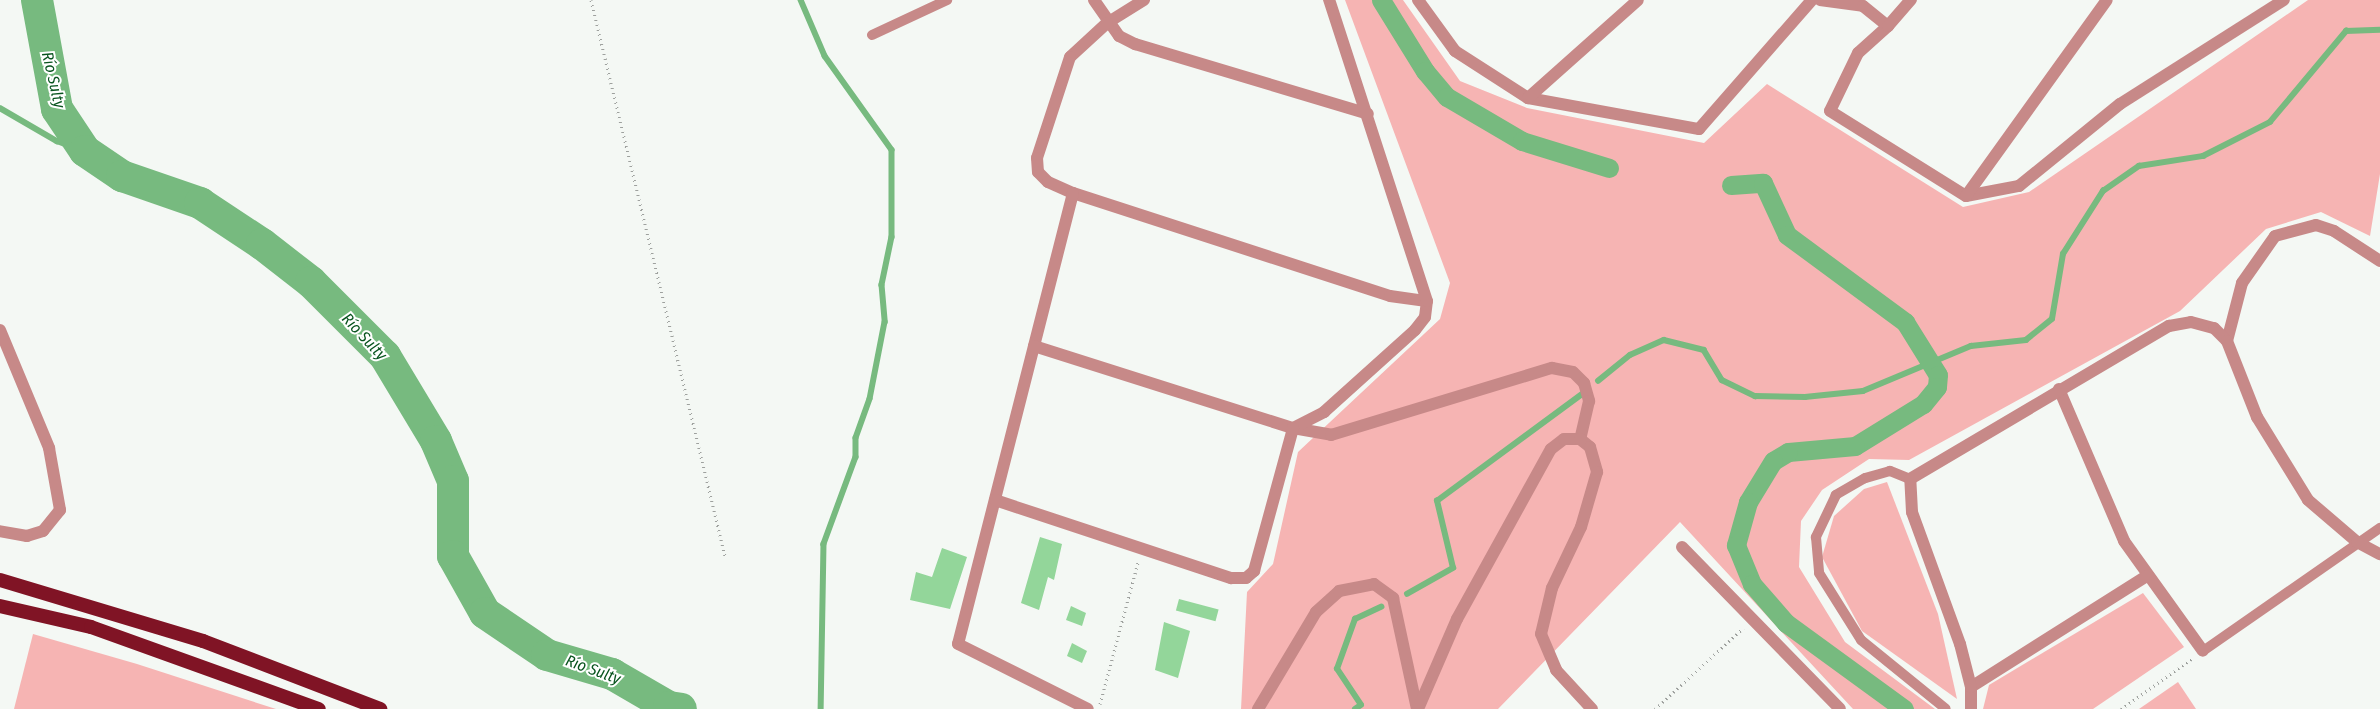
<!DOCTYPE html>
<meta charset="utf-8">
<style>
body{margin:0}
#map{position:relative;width:2380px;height:709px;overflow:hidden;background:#f4f8f4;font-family:"Fira Sans Condensed",sans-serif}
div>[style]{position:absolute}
.green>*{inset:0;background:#f6b4b3}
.stream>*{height:5.5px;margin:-2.75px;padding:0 2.75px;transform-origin:2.75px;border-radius:2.75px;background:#77ba7f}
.canal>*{height:19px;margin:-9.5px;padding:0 9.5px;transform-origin:9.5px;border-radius:9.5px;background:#77ba7f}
.river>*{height:32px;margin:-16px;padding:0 16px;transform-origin:16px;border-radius:16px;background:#77ba7f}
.building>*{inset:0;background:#93d69a;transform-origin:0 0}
.path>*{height:3px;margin-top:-1.5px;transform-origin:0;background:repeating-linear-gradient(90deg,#9ea19e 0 1px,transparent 0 5px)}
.service>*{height:10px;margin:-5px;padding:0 5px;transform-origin:5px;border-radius:5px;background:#c78988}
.minor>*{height:12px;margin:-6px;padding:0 6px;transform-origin:6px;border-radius:6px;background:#c78988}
.tertiary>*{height:12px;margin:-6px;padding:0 6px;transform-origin:6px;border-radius:6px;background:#c78988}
.trunk>*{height:14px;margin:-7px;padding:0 7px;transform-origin:7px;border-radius:7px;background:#801425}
span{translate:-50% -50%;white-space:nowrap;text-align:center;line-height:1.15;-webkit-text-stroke:4px #fff;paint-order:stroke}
.water-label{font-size:16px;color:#08541e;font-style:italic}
</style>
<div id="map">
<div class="green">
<i style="clip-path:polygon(1345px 0,1403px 0,1460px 81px,1527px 108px,1704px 143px,1767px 84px,1963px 207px,2029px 192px,2308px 0,2380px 0,2380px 174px,2370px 236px,2321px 212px,2266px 229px,2180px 311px,1909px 460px,1869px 459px,1822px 490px,1801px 521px,1799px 567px,1845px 642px,1935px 709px,1853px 709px,1680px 522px,1498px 709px,1241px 709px,1247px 592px,1273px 564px,1298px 452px,1440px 319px,1450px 283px)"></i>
<i style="clip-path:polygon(1887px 482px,1938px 614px,1957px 699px,1862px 631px,1822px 557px,1834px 516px,1864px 489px)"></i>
<i style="clip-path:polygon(2143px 593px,2184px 647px,2093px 709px,1983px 709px,1989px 685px)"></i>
<i style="clip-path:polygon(33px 634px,137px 664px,276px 709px,14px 709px)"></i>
<i style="clip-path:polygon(2178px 682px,2196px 709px,2139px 709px)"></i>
</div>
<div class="stream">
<i style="left:801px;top:0;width:61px;rotate:66.8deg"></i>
<i style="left:825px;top:56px;width:115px;rotate:54.5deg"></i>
<i style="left:892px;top:150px;width:87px;rotate:90deg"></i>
<i style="left:892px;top:237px;width:49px;rotate:101.8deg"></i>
<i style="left:882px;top:285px;width:37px;rotate:85deg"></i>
<i style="left:885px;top:322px;width:78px;rotate:101deg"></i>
<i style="left:870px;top:399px;width:41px;rotate:109.7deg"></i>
<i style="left:856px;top:438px;width:19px;rotate:90deg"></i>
<i style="left:856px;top:457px;width:93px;rotate:110.2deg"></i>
<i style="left:824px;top:544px;width:165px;rotate:91deg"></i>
<i style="left:0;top:108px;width:66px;rotate:30.1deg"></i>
<i style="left:57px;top:141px;width:30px;rotate:20deg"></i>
<i style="left:1598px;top:381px;width:41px;rotate:-39.1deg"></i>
<i style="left:1630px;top:355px;width:37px;rotate:-24deg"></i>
<i style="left:1664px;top:340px;width:41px;rotate:14deg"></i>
<i style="left:1704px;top:350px;width:35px;rotate:59deg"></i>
<i style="left:1722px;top:380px;width:37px;rotate:26deg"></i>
<i style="left:1755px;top:396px;width:50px;rotate:1.1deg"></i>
<i style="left:1805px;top:397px;width:58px;rotate:-5.9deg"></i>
<i style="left:1863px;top:391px;width:117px;rotate:-22.6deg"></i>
<i style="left:1971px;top:346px;width:55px;rotate:-6.2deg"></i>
<i style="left:2026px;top:340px;width:33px;rotate:-39deg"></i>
<i style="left:2052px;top:319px;width:66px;rotate:-80.4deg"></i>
<i style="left:2063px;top:254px;width:75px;rotate:-57.6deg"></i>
<i style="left:2103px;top:191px;width:44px;rotate:-34.8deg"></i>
<i style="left:2139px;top:166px;width:65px;rotate:-8.9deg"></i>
<i style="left:2203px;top:156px;width:75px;rotate:-26.9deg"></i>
<i style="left:2270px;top:122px;width:119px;rotate:-50.1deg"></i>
<i style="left:2346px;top:31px;width:34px;rotate:-2deg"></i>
<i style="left:1407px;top:594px;width:53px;rotate:-29.5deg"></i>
<i style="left:1453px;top:568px;width:69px;rotate:-103.4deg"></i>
<i style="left:1437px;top:501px;width:184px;rotate:-36.4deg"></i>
<i style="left:1355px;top:709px;width:7px;rotate:-34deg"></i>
<i style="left:1361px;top:705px;width:43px;rotate:-123.7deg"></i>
<i style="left:1337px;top:669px;width:53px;rotate:-70.2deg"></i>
<i style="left:1355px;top:619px;width:29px;rotate:-25deg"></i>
</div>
<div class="canal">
<i style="left:1381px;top:0;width:84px;rotate:58.2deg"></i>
<i style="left:1425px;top:71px;width:34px;rotate:50deg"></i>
<i style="left:1447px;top:97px;width:87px;rotate:30.4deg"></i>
<i style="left:1522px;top:141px;width:91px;rotate:17.2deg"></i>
<i style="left:1731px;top:185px;width:32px;rotate:-4deg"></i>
<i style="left:1763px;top:183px;width:57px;rotate:65.2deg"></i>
<i style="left:1787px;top:235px;width:147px;rotate:36.4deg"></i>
<i style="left:1905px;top:322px;width:62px;rotate:58.1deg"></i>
<i style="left:1938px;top:375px;width:12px;rotate:95deg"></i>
<i style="left:1937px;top:387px;width:22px;rotate:129deg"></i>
<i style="left:1923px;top:404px;width:80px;rotate:148.3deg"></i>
<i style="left:1855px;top:446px;width:67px;rotate:174.9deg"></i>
<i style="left:1788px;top:452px;width:17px;rotate:149deg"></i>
<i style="left:1773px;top:461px;width:48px;rotate:121.4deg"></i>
<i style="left:1748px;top:502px;width:45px;rotate:105.6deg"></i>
<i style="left:1736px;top:545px;width:42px;rotate:67.7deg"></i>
<i style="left:1752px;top:584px;width:52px;rotate:48.9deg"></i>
<i style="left:1786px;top:623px;width:146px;rotate:36.1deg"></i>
</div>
<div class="river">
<i style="left:37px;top:0;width:111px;rotate:79.6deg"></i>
<i style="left:57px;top:109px;width:50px;rotate:56.3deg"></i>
<i style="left:85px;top:151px;width:45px;rotate:34deg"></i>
<i style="left:122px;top:176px;width:83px;rotate:19.1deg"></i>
<i style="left:200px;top:203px;width:74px;rotate:33.5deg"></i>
<i style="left:262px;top:244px;width:62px;rotate:37.8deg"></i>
<i style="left:311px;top:282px;width:105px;rotate:45deg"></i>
<i style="left:385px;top:356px;width:99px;rotate:59deg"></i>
<i style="left:436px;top:441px;width:43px;rotate:67deg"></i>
<i style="left:453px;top:481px;width:75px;rotate:90deg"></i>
<i style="left:453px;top:556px;width:65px;rotate:60.7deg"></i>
<i style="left:485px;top:613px;width:75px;rotate:34.1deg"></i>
<i style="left:547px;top:655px;width:68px;rotate:16.3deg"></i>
<i style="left:612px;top:674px;width:66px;rotate:30.1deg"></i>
<i style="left:669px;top:707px;width:12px;rotate:9deg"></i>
</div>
<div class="building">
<i style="clip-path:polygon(1040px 537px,1062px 544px,1054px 580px,1048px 577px,1039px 610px,1021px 603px)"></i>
<i style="clip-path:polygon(942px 548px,967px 557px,950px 609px,910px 600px,916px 572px,932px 577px)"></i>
<i style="left:1179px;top:599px;width:41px;height:12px;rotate:15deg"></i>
<i style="clip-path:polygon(1071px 606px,1086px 613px,1082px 626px,1066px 620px)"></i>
<i style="clip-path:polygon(1164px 622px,1190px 631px,1178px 678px,1155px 670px)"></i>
<i style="clip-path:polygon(1072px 643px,1087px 651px,1082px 663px,1067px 656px)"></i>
</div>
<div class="path">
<i style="left:591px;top:0;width:572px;rotate:76.45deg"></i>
<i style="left:1100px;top:704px;width:147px;rotate:-75deg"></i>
<i style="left:1655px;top:709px;width:120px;rotate:-42.6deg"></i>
<i style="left:2121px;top:709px;width:88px;rotate:-35.3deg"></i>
</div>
<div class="service">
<i style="left:872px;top:35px;width:83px;rotate:-25deg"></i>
<i style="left:1910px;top:479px;width:22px;rotate:-158deg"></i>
<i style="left:1890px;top:471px;width:26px;rotate:164deg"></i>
<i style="left:1865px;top:478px;width:34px;rotate:150deg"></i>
<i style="left:1836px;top:495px;width:47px;rotate:115.5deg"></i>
<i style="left:1816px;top:537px;width:36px;rotate:85deg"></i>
<i style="left:1819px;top:573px;width:79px;rotate:57.9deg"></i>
<i style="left:1861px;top:640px;width:109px;rotate:39.1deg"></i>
<i style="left:2203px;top:651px;width:216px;rotate:-34.8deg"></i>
</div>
<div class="minor">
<i style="left:1094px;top:0;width:44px;rotate:55.2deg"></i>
<i style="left:1119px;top:36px;width:18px;rotate:27deg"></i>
<i style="left:1135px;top:44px;width:243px;rotate:16.7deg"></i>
<i style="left:1144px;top:0;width:44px;rotate:148.1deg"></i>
<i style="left:1107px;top:23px;width:50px;rotate:137.4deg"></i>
<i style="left:1070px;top:57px;width:106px;rotate:108.1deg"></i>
<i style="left:1037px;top:158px;width:14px;rotate:86deg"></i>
<i style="left:1038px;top:172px;width:14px;rotate:45deg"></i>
<i style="left:1048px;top:182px;width:27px;rotate:24deg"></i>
<i style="left:1073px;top:193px;width:333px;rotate:18deg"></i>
<i style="left:1390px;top:296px;width:37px;rotate:8deg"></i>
<i style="left:1418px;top:0;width:63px;rotate:54deg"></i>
<i style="left:1455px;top:51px;width:87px;rotate:32.8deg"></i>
<i style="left:1528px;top:98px;width:174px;rotate:10.3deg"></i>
<i style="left:1699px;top:129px;width:171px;rotate:-48.8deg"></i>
<i style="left:1820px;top:0;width:43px;rotate:7.9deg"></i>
<i style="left:1863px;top:6px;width:32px;rotate:39deg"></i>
<i style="left:1888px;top:26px;width:40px;rotate:138deg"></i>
<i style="left:1858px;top:53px;width:64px;rotate:115.8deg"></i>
<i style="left:1830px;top:111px;width:160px;rotate:32deg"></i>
<i style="left:1966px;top:196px;width:54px;rotate:-10.7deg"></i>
<i style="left:2019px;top:186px;width:130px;rotate:-39.1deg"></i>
<i style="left:2120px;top:104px;width:194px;rotate:-32.4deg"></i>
<i style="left:1888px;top:26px;width:35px;rotate:-49deg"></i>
<i style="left:1528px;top:98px;width:147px;rotate:-41.7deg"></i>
<i style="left:1073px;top:193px;width:465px;rotate:104.3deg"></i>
<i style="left:958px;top:644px;width:145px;rotate:26.6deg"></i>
<i style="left:1966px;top:196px;width:241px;rotate:-54.3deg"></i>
<i style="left:2227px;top:341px;width:60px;rotate:-75.5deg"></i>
<i style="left:2242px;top:283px;width:57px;rotate:-54.9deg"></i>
<i style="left:2275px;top:236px;width:42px;rotate:-15deg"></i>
<i style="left:2316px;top:225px;width:19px;rotate:18deg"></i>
<i style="left:2334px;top:231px;width:55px;rotate:33.1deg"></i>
<i style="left:1034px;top:346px;width:272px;rotate:17.6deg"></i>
<i style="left:1293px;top:428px;width:39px;rotate:10deg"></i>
<i style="left:1331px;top:435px;width:231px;rotate:-16.9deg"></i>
<i style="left:1552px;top:368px;width:21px;rotate:11deg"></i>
<i style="left:1573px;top:372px;width:16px;rotate:45deg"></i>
<i style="left:1584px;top:383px;width:19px;rotate:74deg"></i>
<i style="left:1589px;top:401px;width:39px;rotate:103deg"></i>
<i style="left:2059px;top:389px;width:165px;rotate:66.8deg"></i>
<i style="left:2124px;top:541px;width:135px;rotate:54.3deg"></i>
<i style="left:1295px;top:427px;width:33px;rotate:-27deg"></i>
<i style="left:1324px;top:412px;width:122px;rotate:-42deg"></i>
<i style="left:1415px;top:330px;width:16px;rotate:-52deg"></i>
<i style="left:1425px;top:317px;width:16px;rotate:-83deg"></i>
<i style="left:1427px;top:301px;width:317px;rotate:-108deg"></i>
<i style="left:995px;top:500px;width:249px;rotate:18.3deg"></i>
<i style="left:1231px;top:578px;width:15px"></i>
<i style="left:1246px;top:578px;width:11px;rotate:-41deg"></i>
<i style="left:1254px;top:571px;width:148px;rotate:-74.7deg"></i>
<i style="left:1682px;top:547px;width:226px;rotate:45.7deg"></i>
<i style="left:1971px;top:687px;width:209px;rotate:-32.3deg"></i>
<i style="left:1258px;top:709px;width:113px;rotate:-59.1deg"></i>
<i style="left:1316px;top:612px;width:31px;rotate:-42deg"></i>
<i style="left:1339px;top:591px;width:36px;rotate:-11deg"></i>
<i style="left:1374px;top:584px;width:24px;rotate:36deg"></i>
<i style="left:1393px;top:598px;width:114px;rotate:77.8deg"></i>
</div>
<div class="tertiary">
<i style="left:0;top:330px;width:128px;rotate:67.4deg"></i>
<i style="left:49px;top:448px;width:63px;rotate:79.9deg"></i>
<i style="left:60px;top:510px;width:27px;rotate:129deg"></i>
<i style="left:43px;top:531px;width:17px;rotate:163deg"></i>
<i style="left:27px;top:536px;width:27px;rotate:-170deg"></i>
<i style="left:1418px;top:709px;width:98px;rotate:-66.6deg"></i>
<i style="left:1457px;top:619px;width:194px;rotate:-61.1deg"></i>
<i style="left:1551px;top:449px;width:16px;rotate:-38deg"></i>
<i style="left:1564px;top:439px;width:16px"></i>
<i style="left:1580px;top:439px;width:13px;rotate:39deg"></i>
<i style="left:1590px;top:447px;width:26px;rotate:74deg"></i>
<i style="left:1597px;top:472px;width:57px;rotate:106.2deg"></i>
<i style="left:1581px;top:527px;width:68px;rotate:115.4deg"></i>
<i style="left:1552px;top:588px;width:47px;rotate:103.4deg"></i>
<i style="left:1541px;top:634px;width:39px;rotate:67deg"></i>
<i style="left:1556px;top:670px;width:53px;rotate:47.3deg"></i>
<i style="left:1971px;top:709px;width:22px;rotate:-90deg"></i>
<i style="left:1971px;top:687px;width:44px;rotate:-104.3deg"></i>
<i style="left:1960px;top:644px;width:140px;rotate:-110deg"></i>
<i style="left:1912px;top:512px;width:33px;rotate:-93deg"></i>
<i style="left:1910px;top:479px;width:301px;rotate:-30.6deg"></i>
<i style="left:2169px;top:326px;width:22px;rotate:-10deg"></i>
<i style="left:2191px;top:322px;width:24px;rotate:15deg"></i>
<i style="left:2214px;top:328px;width:18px;rotate:45deg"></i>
<i style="left:2227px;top:341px;width:82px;rotate:68.5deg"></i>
<i style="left:2257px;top:417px;width:97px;rotate:58.4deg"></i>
<i style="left:2308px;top:500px;width:65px;rotate:40.6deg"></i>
<i style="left:2357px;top:542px;width:26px;rotate:28deg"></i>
</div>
<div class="trunk">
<i style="left:0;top:580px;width:212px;rotate:16.7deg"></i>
<i style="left:203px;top:641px;width:190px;rotate:21deg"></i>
<i style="left:0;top:606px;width:93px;rotate:13deg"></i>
<i style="left:91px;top:627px;width:242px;rotate:19.8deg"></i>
</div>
<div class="water-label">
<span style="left:53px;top:80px;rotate:77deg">Río Sulty</span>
<span style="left:364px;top:337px;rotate:47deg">Río Sulty</span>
<span style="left:593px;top:670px;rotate:20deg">Río Sulty</span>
</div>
</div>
